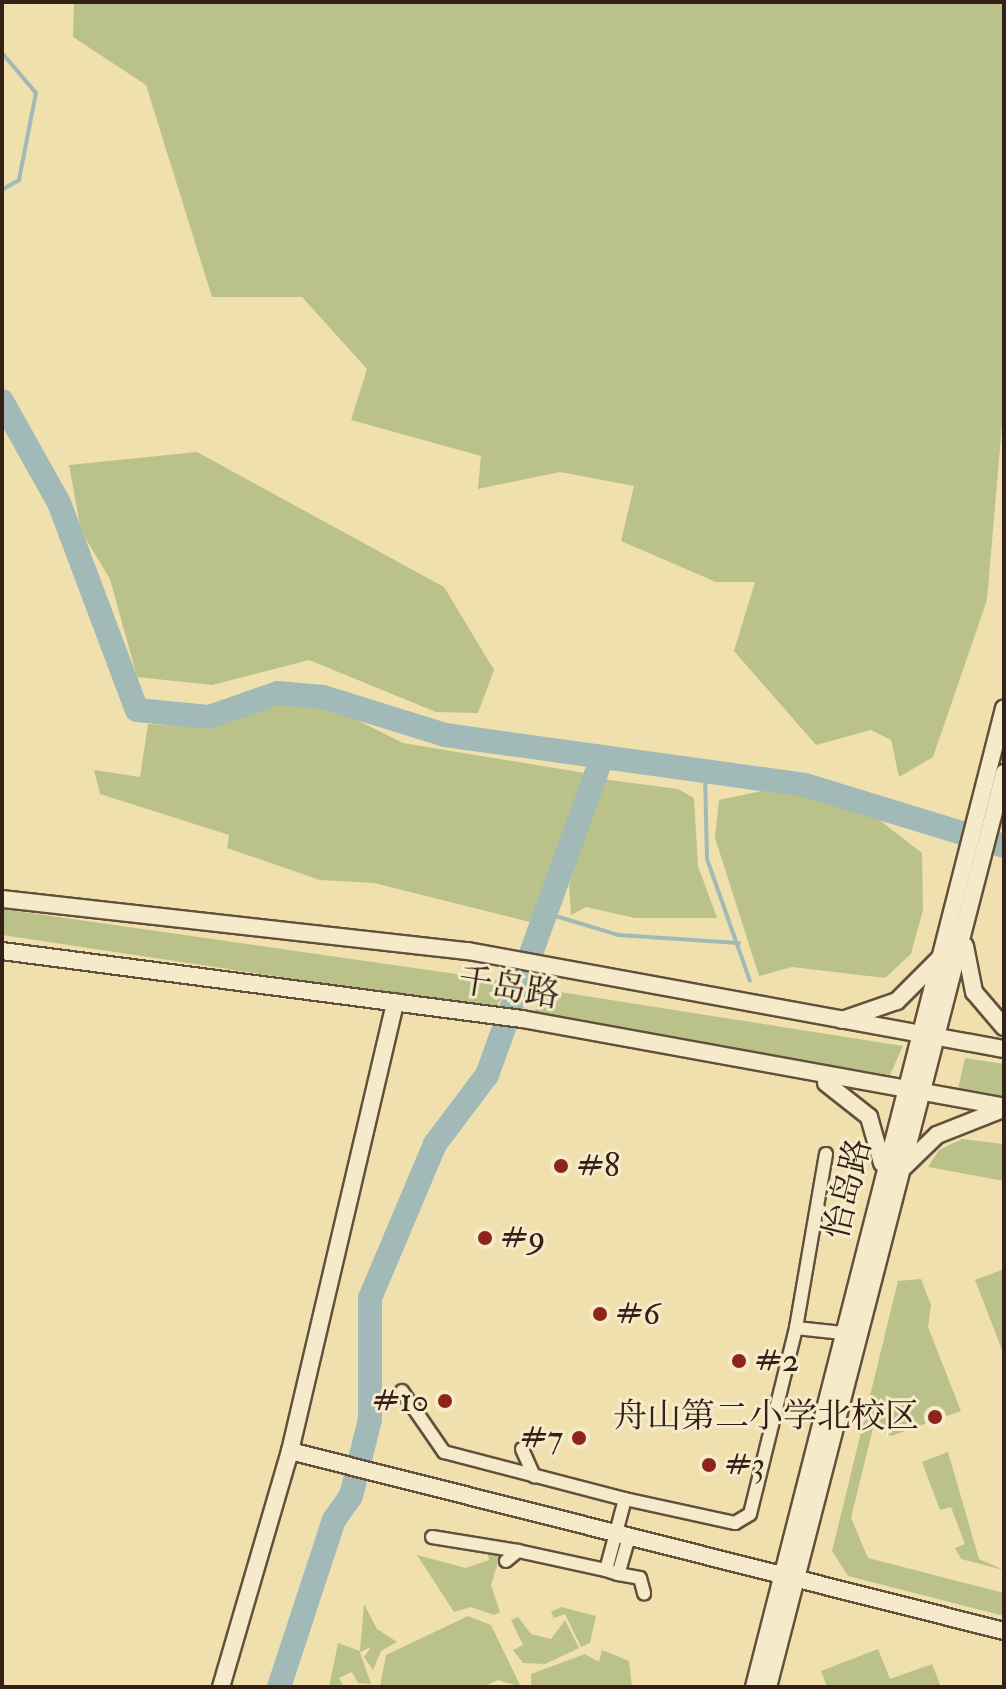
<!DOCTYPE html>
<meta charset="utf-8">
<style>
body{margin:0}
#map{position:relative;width:1006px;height:1689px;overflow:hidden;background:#f0e0ae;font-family:"IM FELL Double Pica","Noto Serif SC",serif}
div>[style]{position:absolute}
.green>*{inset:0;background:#bbc289}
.stream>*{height:4px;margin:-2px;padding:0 2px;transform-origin:2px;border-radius:2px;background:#a1bab7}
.river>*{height:24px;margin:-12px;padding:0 12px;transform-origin:12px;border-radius:12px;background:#a1bab7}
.roads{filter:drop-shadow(2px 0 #63503c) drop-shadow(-2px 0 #63503c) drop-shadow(0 2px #63503c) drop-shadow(0 -2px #63503c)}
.minor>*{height:12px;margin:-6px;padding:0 6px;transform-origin:6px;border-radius:6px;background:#f5ebca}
.tertiary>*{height:16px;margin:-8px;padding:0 8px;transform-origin:8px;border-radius:8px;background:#f5ebca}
.dots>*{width:22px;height:22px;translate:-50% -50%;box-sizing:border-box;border:4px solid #f5ebca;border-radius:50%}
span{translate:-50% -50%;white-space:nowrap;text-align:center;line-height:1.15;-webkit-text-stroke:6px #f5ebca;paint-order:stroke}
.street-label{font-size:34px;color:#342016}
.poi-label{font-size:34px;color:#342016}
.left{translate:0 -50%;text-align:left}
.right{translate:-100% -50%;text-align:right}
.frame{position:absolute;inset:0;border:4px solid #342016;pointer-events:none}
</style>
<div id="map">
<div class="green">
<i style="clip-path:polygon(74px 2px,1004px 2px,1004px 401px,987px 600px,933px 757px,899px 777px,891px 740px,871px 730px,816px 745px,734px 651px,755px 582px,716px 582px,621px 541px,634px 486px,560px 472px,478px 489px,481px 456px,351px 420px,367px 369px,302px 297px,212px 297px,146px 85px,73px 37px)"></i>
<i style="clip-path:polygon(197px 452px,444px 587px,494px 670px,478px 713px,436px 712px,309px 660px,212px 685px,137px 677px,110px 579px,81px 531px,69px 465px)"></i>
<i style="clip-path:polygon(277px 700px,343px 713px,403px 743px,585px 773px,534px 923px,374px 883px,320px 880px,227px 848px,229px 835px,100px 794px,94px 770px,140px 777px,148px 724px,207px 727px)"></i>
<i style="clip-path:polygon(602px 779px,678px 789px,694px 798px,698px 866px,717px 918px,635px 918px,586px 907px,571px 915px,569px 885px)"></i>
<i style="clip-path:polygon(776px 788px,873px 815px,922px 853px,923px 910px,911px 954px,885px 978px,792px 967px,759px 976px,715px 838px,719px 800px)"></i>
<i style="clip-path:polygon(2px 909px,498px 980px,502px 998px,494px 1009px,2px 935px)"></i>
<i style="clip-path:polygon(541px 989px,903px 1046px,890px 1075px,534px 1015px)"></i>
<i style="clip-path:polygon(965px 1058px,1004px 1064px,1004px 1096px,958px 1089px)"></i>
<i style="clip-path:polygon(962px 1139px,1004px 1144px,1004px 1181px,928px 1167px,939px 1150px)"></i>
<i style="clip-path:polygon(1004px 1269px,1004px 1355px,975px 1280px)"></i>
<i style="clip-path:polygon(921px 1279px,931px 1305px,928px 1327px,961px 1411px,891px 1436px,873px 1428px,851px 1518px,868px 1558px,1004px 1593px,1004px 1616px,848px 1576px,832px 1551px,898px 1281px)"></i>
<i style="clip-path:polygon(948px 1452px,979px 1559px,1004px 1570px,961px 1559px,955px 1548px,965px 1544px,951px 1507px,940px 1510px,922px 1462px)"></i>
<i style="clip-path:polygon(487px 1551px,500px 1556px,491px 1585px,500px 1612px,494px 1615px,471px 1607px,454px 1612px,417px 1555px,466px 1568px,489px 1560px)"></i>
<i style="clip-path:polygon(364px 1604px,377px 1629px,397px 1642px,381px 1651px,373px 1670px,364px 1657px,371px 1647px,360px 1652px,371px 1684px,358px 1683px,352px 1672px,339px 1678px,344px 1687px,329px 1687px,338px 1643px,360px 1651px)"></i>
<i style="clip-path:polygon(561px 1607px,596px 1616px,590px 1643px,581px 1647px,565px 1614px,554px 1618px,551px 1612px)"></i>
<i style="clip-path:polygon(468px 1616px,491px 1625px,521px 1687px,498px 1680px,483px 1687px,380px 1687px,386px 1655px)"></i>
<i style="clip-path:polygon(518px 1617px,531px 1634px,551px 1639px,565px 1620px,579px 1648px,545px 1664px,523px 1663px,513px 1650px,523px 1645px,511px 1620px)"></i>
<i style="clip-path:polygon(878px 1649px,890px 1679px,932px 1664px,941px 1687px,827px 1687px,821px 1671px)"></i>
<i style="clip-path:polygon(602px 1650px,629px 1661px,632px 1687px,531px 1687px,531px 1674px,585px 1654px,599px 1662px)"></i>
</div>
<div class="stream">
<i style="left:2px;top:53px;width:52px;rotate:49.6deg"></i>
<i style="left:36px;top:93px;width:89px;rotate:101.1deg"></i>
<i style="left:19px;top:180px;width:20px;rotate:150deg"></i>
<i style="left:705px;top:776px;width:83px;rotate:88.6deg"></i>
<i style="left:707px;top:859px;width:129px;rotate:70.6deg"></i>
<i style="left:549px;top:914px;width:72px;rotate:16.9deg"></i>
<i style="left:618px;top:935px;width:121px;rotate:3.8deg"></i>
</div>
<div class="river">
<i style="left:2px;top:401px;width:117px;rotate:60.8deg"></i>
<i style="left:59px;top:503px;width:221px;rotate:69.4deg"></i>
<i style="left:137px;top:710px;width:72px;rotate:5.6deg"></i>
<i style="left:209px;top:717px;width:73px;rotate:-19.2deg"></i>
<i style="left:278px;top:693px;width:45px;rotate:5.1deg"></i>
<i style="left:323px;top:697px;width:128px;rotate:17.3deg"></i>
<i style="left:445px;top:735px;width:363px;rotate:7.9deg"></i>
<i style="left:805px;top:785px;width:208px;rotate:17deg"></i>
<i style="left:279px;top:1687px;width:176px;rotate:-71.8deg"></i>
<i style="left:334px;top:1520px;width:29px;rotate:-55deg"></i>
<i style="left:351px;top:1496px;width:79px;rotate:-76.1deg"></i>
<i style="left:370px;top:1419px;width:121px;rotate:-90deg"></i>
<i style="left:370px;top:1298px;width:167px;rotate:-67.1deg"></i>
<i style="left:435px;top:1144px;width:86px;rotate:-53deg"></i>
<i style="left:487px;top:1075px;width:335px;rotate:-70.1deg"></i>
</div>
<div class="roads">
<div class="minor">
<i style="left:826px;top:1154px;width:177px;rotate:99.8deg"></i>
<i style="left:796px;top:1328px;width:47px;rotate:6.1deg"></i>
<i style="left:402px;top:1391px;width:74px;rotate:55.5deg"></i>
<i style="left:444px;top:1452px;width:187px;rotate:14.6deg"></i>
<i style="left:522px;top:1449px;width:30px;rotate:66deg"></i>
<i style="left:432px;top:1537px;width:87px;rotate:9.2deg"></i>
<i style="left:628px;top:1540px;width:35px;rotate:106deg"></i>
<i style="left:618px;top:1574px;width:13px;rotate:-162deg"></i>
<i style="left:606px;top:1570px;width:73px;rotate:-75deg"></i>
<i style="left:625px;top:1499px;width:113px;rotate:12.3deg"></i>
<i style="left:735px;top:1523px;width:17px;rotate:-31deg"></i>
<i style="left:750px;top:1514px;width:192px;rotate:-76.1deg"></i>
<i style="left:506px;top:1561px;width:16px;rotate:-40deg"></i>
<i style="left:518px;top:1551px;width:90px;rotate:12.2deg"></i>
<i style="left:618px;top:1574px;width:22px;rotate:10deg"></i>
<i style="left:640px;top:1578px;width:16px;rotate:75deg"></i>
</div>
<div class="tertiary">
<i style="left:2px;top:899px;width:469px;rotate:6.4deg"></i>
<i style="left:468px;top:951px;width:545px;rotate:10.36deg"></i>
<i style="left:965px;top:946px;width:47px;rotate:78.9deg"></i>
<i style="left:974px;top:992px;width:46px;rotate:49.4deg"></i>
<i style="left:2px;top:951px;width:524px;rotate:7.45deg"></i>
<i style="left:522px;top:1019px;width:490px;rotate:10.3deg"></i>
<i style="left:842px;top:1020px;width:58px;rotate:-19.1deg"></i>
<i style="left:897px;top:1001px;width:62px;rotate:-45deg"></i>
<i style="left:826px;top:1083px;width:55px;rotate:38.3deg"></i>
<i style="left:869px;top:1117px;width:48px;rotate:74.2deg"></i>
<i style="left:904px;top:1167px;width:46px;rotate:-44.1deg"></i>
<i style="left:937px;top:1135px;width:66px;rotate:-21.5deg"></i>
<i style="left:290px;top:1451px;width:736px;rotate:14.15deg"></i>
<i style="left:221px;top:1687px;width:246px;rotate:-73.7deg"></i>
<i style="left:290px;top:1451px;width:461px;rotate:-76.8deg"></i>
<i style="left:754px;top:1687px;width:1010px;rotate:-75.67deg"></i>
<i style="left:768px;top:1687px;width:944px;rotate:-75.52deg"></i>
</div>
</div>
<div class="dots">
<i style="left:561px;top:1166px;background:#8f2418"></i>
<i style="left:485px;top:1238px;background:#8f2418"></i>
<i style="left:600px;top:1314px;background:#8f2418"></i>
<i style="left:739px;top:1361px;background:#8f2418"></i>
<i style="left:445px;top:1401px;background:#8f2418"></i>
<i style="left:935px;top:1417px;background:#8f2418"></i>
<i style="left:579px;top:1438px;background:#8f2418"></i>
<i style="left:709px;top:1465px;background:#8f2418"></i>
</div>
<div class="street-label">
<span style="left:509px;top:988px;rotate:9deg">千岛路</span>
<span style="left:848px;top:1189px;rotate:-76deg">怡岛路</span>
</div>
<div class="poi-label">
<span class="left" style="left:577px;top:1166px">#8</span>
<span class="left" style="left:501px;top:1238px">#9</span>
<span class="left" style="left:616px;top:1314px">#6</span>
<span class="left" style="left:755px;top:1361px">#2</span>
<span class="right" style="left:429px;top:1401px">#10</span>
<span class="right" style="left:919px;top:1417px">舟山第二小学北校区</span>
<span class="right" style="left:563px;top:1438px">#7</span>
<span class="left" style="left:725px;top:1465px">#3</span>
</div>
<div class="frame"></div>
</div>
